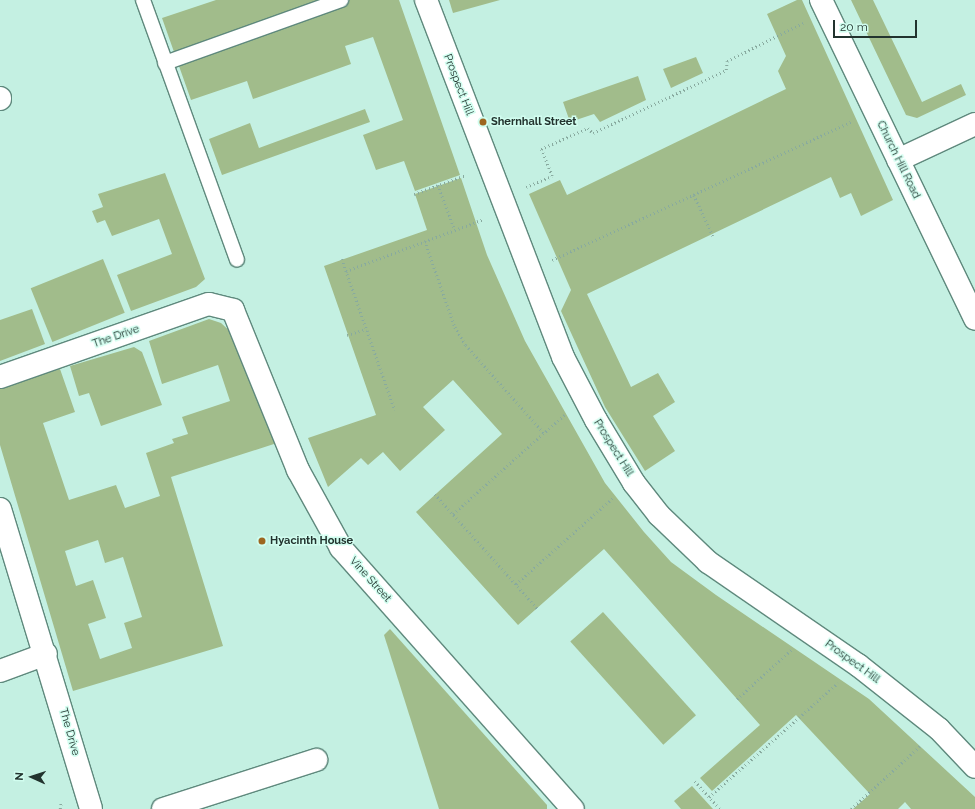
<!DOCTYPE html>
<style>
body{margin:0}
#map{position:relative;width:975px;height:809px;overflow:hidden;background:#c4f0e2;font-family:Raleway,sans-serif}
div>[style]{position:absolute}
.green>*{inset:0;background:#a1bc8b;transform-origin:0 0}
.path>*{height:2.5px;margin-top:-1.25px;transform-origin:0;background:repeating-linear-gradient(90deg,#88aa9f 0 1px,transparent 0 4px)}
.roads{filter:drop-shadow(1px 0 #5f897d) drop-shadow(-1px 0 #5f897d) drop-shadow(0 1px #5f897d) drop-shadow(0 -1px #5f897d)}
.lane>*{height:14px;margin:-7px;padding:0 7px;transform-origin:7px;border-radius:7px;background:#fff}
.street>*{height:22px;margin:-11px;padding:0 11px;transform-origin:11px;border-radius:11px;background:#fff}
.dots>*{width:11px;height:11px;translate:-50% -50%;box-sizing:border-box;border:2px solid #d1fdef;border-radius:50%}
span{translate:-50% -50%;white-space:nowrap;text-align:center;line-height:1.15;-webkit-text-stroke:3px #d1fdef;paint-order:stroke}
.street-label{font-size:11px;color:#22332e}
.poi-label{font-size:11px;color:#22332e;font-weight:700}
.left{translate:0 -50%;text-align:left}
.north{position:absolute;left:12px;top:757px;width:40px;height:40px;-webkit-text-stroke:3px #d1fdef;paint-order:stroke;rotate:273deg;font-size:11px;font-weight:700;line-height:16px;text-align:center;color:#22332e}
.north::after{content:'';display:block;margin:auto;width:14px;height:18px;background:#22332e;clip-path:polygon(50% 0,100% 100%,50% 72%,0 100%)}
.scale{position:absolute;left:833px;top:20px;width:84px;height:18px;box-sizing:border-box;border:2px solid #22332e;border-top:0;padding-left:5px;font-size:12px;line-height:14px;white-space:nowrap;color:#22332e;-webkit-text-stroke:3px #d1fdef;paint-order:stroke}
</style>
<div id="map">
<div class="green">
<i style="clip-path:polygon(216px 0,399px 0,460px 175px,415px 191px,404px 161px,376px 170px,363px 135px,403px 120px,373px 37px,345px 46px,351px 64px,253px 99px,247px 81px,191px 100px,162px 18px)"></i>
<i style="clip-path:polygon(449px 0,500px 0,453px 13px)"></i>
<i style="clip-path:polygon(797px 0,802px 0,893px 200px,861px 216px,851px 193px,840px 198px,831px 177px,587px 294px,631px 387px,658px 373px,675px 402px,653px 416px,675px 451px,645px 471px,605px 407px,561px 311px,571px 290px,529px 194px,560px 180px,567px 195px,786px 89px,778px 71px,786px 56px,767px 14px)"></i>
<i style="clip-path:polygon(851px 0,873px 0,922px 102px,961px 84px,966px 95px,917px 118px,906px 115px)"></i>
<i style="clip-path:polygon(696px 57px,703px 73px,671px 88px,663px 69px)"></i>
<i style="clip-path:polygon(638px 76px,646px 100px,600px 122px,594px 114px,570px 122px,563px 102px)"></i>
<i style="clip-path:polygon(365px 109px,370px 122px,222px 175px,209px 139px,250px 123px,259px 148px)"></i>
<i style="clip-path:polygon(165px 173px,205px 279px,196px 287px,131px 311px,117px 275px,172px 254px,159px 219px,112px 236px,105px 220px,97px 223px,92px 211px,103px 207px,98px 194px)"></i>
<i style="clip-path:polygon(461px 178px,487px 255px,525px 341px,605px 483px,644px 532px,671px 562px,716px 595px,869px 699px,975px 797px,975px 809px,911px 809px,905px 802px,898px 809px,853px 809px,870px 794px,796px 715px,712px 791px,700px 778px,760px 725px,604px 549px,518px 625px,416px 512px,502px 434px,453px 380px,423px 407px,445px 430px,400px 471px,383px 452px,368px 465px,361px 458px,328px 487px,308px 438px,376px 415px,324px 266px,427px 230px,415px 194px)"></i>
<i style="left:103px;top:259px;width:58px;height:78px;rotate:68deg"></i>
<i style="clip-path:polygon(32px 309px,45px 344px,0 361px,0 320px)"></i>
<i style="clip-path:polygon(evenodd,209px 319px,221px 323px,234px 335px,277px 443px,171px 477px,223px 646px,73px 691px,0 445px,0 387px,60px 369px,75px 412px,43px 423px,69px 500px,116px 485px,125px 508px,160px 496px,146px 453px,174px 443px,172px 439px,188px 434px,182px 417px,230px 401px,218px 365px,162px 384px,149px 341px,209px 319px,98px 540px,105px 563px,123px 557px,142px 617px,124px 623px,132px 648px,100px 659px,88px 624px,106px 618px,93px 580px,76px 586px,65px 551px,98px 540px)"></i>
<i style="clip-path:polygon(134px 347px,142px 352px,162px 405px,101px 426px,89px 393px,79px 396px,70px 366px)"></i>
<i style="left:603px;top:612px;width:139px;height:44px;rotate:48deg"></i>
<i style="clip-path:polygon(390px 629px,547px 805px,547px 809px,439px 809px,384px 635px)"></i>
<i style="clip-path:polygon(692px 786px,713px 809px,681px 809px,674px 801px)"></i>
</div>
<div class="path">
<i style="left:438px;top:185px;width:48px;rotate:69.3deg"></i>
<i style="left:526px;top:187px;width:28px;rotate:-23deg"></i>
<i style="left:552px;top:176px;width:29px;rotate:-112deg"></i>
<i style="left:541px;top:149px;width:51px;rotate:-24.1deg"></i>
<i style="left:588px;top:128px;width:7px;rotate:45deg"></i>
<i style="left:593px;top:133px;width:147px;rotate:-25.3deg"></i>
<i style="left:726px;top:70px;width:9px;rotate:-84deg"></i>
<i style="left:727px;top:61px;width:85px;rotate:-26.6deg"></i>
<i style="left:414px;top:194px;width:55px;rotate:-20.1deg"></i>
<i style="left:694px;top:195px;width:45px;rotate:65.1deg"></i>
<i style="left:425px;top:241px;width:91px;rotate:70.8deg"></i>
<i style="left:455px;top:327px;width:21px;rotate:59deg"></i>
<i style="left:466px;top:345px;width:118px;rotate:48.4deg"></i>
<i style="left:342px;top:259px;width:160px;rotate:70.7deg"></i>
<i style="left:552px;top:260px;width:329px;rotate:-24.8deg"></i>
<i style="left:346px;top:271px;width:147px;rotate:-20.6deg"></i>
<i style="left:347px;top:335px;width:20px;rotate:-18deg"></i>
<i style="left:435px;top:494px;width:154px;rotate:48.2deg"></i>
<i style="left:453px;top:514px;width:149px;rotate:-41.7deg"></i>
<i style="left:516px;top:584px;width:131px;rotate:-41.6deg"></i>
<i style="left:737px;top:699px;width:73px;rotate:-42.2deg"></i>
<i style="left:695px;top:781px;width:38px;rotate:48deg"></i>
<i style="left:709px;top:797px;width:172px;rotate:-41.5deg"></i>
<i style="left:60px;top:809px;width:7px;rotate:-82deg"></i>
<i style="left:851px;top:809px;width:93px;rotate:-42.4deg"></i>
</div>
<div class="roads">
<div class="lane">
<i style="left:143px;top:0;width:276px;rotate:70.1deg"></i>
<i style="left:165px;top:63px;width:187px;rotate:-19.7deg"></i>
</div>
<div class="street">
<i style="left:426px;top:0;width:382px;rotate:69deg"></i>
<i style="left:563px;top:357px;width:71px;rotate:62.4deg"></i>
<i style="left:596px;top:420px;width:74px;rotate:58.9deg"></i>
<i style="left:634px;top:483px;width:41px;rotate:52deg"></i>
<i style="left:659px;top:515px;width:68px;rotate:43.8deg"></i>
<i style="left:708px;top:562px;width:182px;rotate:34.5deg"></i>
<i style="left:858px;top:665px;width:103px;rotate:38.3deg"></i>
<i style="left:939px;top:729px;width:52px;rotate:46.5deg"></i>
<i style="left:821px;top:0;width:354px;rotate:64.2deg"></i>
<i style="left:0;top:99px;width:1px;rotate:-90deg"></i>
<i style="left:898px;top:160px;width:85px;rotate:-25.1deg"></i>
<i style="left:0;top:377px;width:221px;rotate:-19.3deg"></i>
<i style="left:209px;top:304px;width:25px;rotate:14deg"></i>
<i style="left:233px;top:310px;width:173px;rotate:67.9deg"></i>
<i style="left:298px;top:470px;width:89px;rotate:61.1deg"></i>
<i style="left:341px;top:548px;width:349px;rotate:48.4deg"></i>
<i style="left:0;top:509px;width:313px;rotate:73.1deg"></i>
<i style="left:0;top:671px;width:49px;rotate:-20.3deg"></i>
<i style="left:163px;top:809px;width:161px;rotate:-17.8deg"></i>
</div>
</div>
<div class="dots">
<i style="left:483px;top:122px;background:#9d6620"></i>
<i style="left:262px;top:541px;background:#9d6620"></i>
</div>
<div class="street-label">
<span style="left:458px;top:85px;rotate:69deg">Prospect Hill</span>
<span style="left:898px;top:160px;rotate:64deg">Church Hill Road</span>
<span style="left:116px;top:337px;rotate:-19deg">The Drive</span>
<span style="left:613px;top:448px;rotate:58deg">Prospect Hill</span>
<span style="left:370px;top:580px;rotate:48deg">Vine Street</span>
<span style="left:852px;top:662px;rotate:36deg">Prospect Hill</span>
<span style="left:69px;top:732px;rotate:74deg">The Drive</span>
</div>
<div class="poi-label">
<span class="left" style="left:491px;top:122px">Shernhall Street</span>
<span class="left" style="left:270px;top:541px">Hyacinth House</span>
</div>
<div class="north">N</div>
<div class="scale">20 m</div>
</div>
